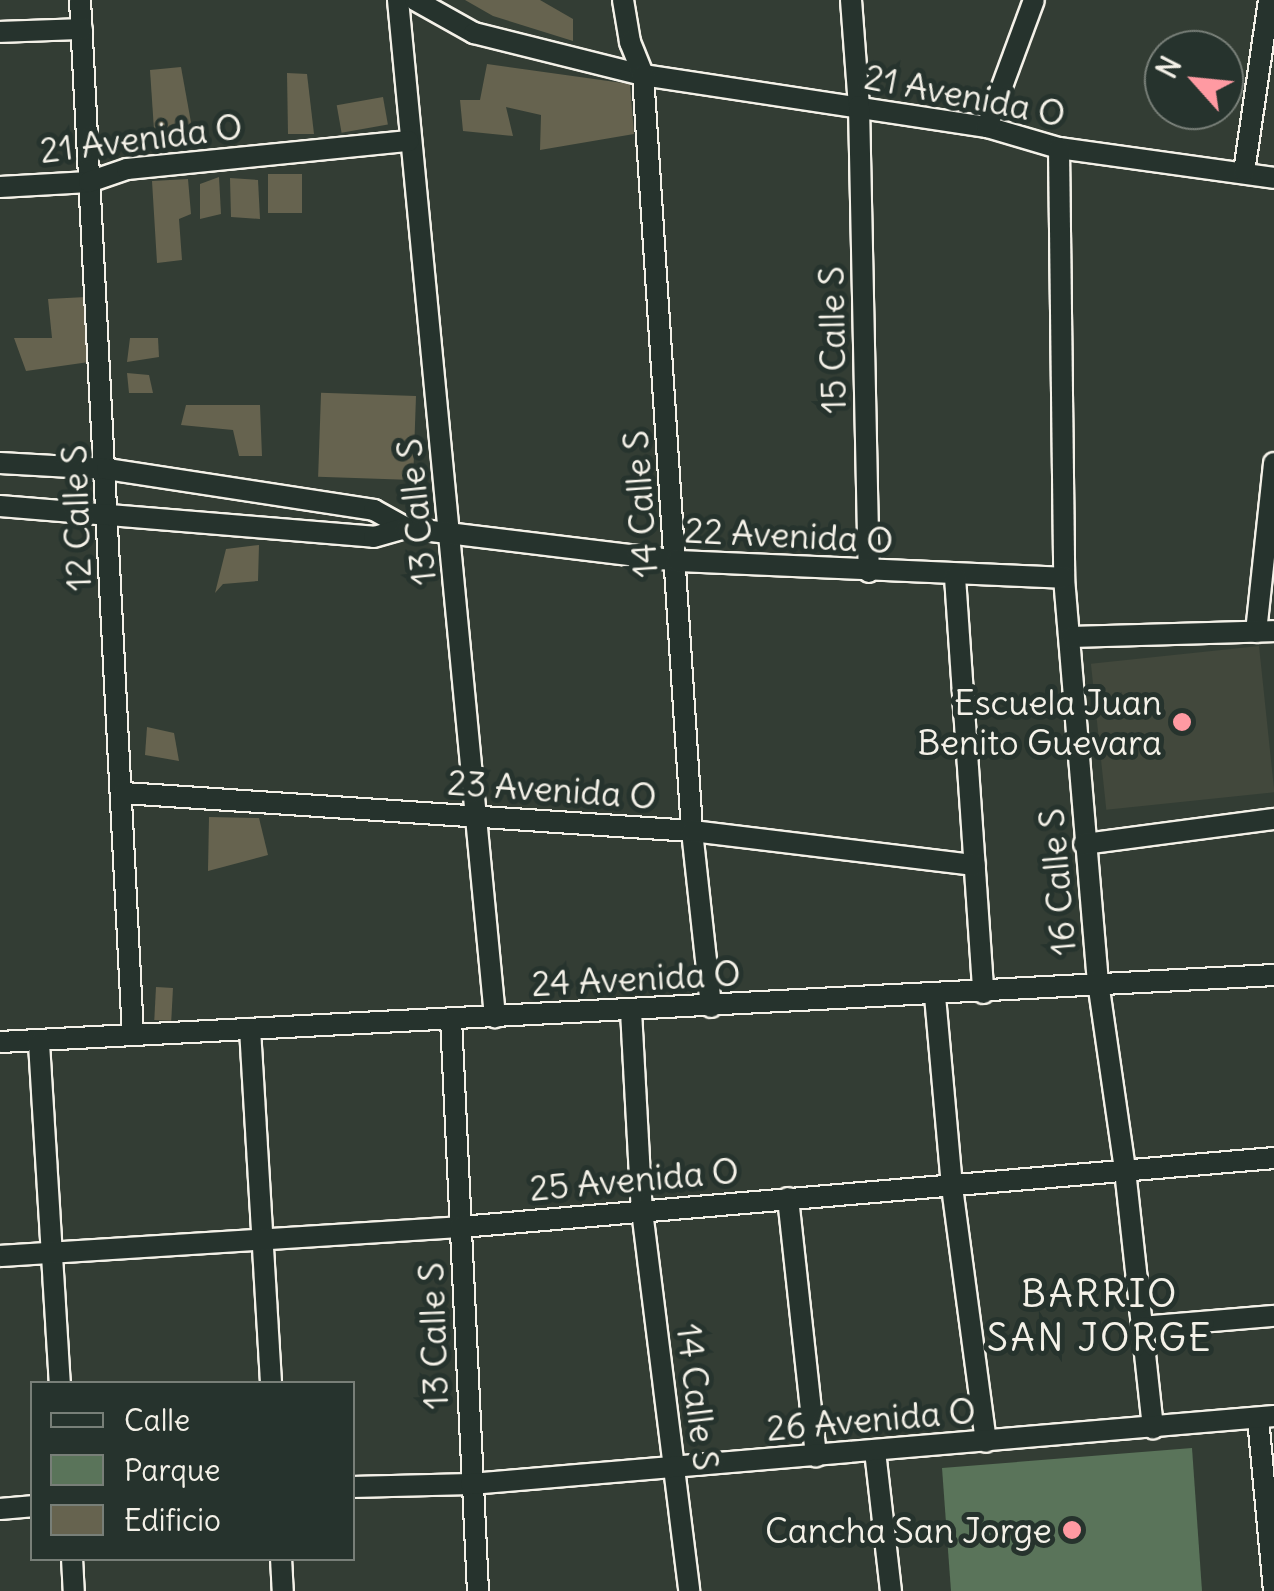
<!DOCTYPE html>
<style>
body{margin:0}
#map{position:relative;width:1274px;height:1591px;overflow:hidden;background:#333d34;font-family:Delius,sans-serif}
div>[style]{position:absolute}
.built>*{inset:0;background:#42483c;transform-origin:0 0}
.green>*{inset:0;background:#5a745a}
.building>*{inset:0;background:#66634f;transform-origin:0 0}
.roads{filter:drop-shadow(2px 0 #f4f1e8) drop-shadow(-2px 0 #f4f1e8) drop-shadow(0 2px #f4f1e8) drop-shadow(0 -2px #f4f1e8)}
.minor>*{height:20px;margin:-10px;padding:0 10px;transform-origin:10px;border-radius:10px;background:#26332d}
.dots>*{width:28px;height:28px;translate:-50% -50%;box-sizing:border-box;border:5px solid #26332d;border-radius:50%}
span{translate:-50% -50%;white-space:nowrap;text-align:center;line-height:1.15;-webkit-text-stroke:10px #26332d;paint-order:stroke}
.street-label{font-size:35px;color:#f4f1e8}
.poi-label{font-size:35px;color:#f4f1e8}
.right{translate:-100% -50%;text-align:right}
.neighbourhood-label{font-size:38px;color:#f4f1e8;letter-spacing:2.5px}
.legend{position:absolute;left:30px;top:1381px;width:325px;height:180px;box-sizing:border-box;background:#26332d;border:2px solid #787f78;margin:0;padding:12px 18px;list-style:none;font-size:30px;color:#f4f1e8}
.legend li{display:flex;align-items:center;gap:20px;height:50px}
.legend b{width:50px;border:2px solid #787f78}
.north{position:absolute;left:1144px;top:30px;width:100px;height:100px;box-sizing:border-box;background:#26332d;border:2px solid #787f78;border-radius:50%;rotate:297deg;font-size:28px;font-weight:700;line-height:40px;text-align:center;color:#f4f1e8}
.north::after{content:'';display:block;margin:auto;width:35px;height:45px;background:#ff9aa2;clip-path:polygon(50% 0,100% 100%,50% 72%,0 100%)}
</style>
<div id="map">
<div class="built">
<i style="left:1259px;top:646px;width:147px;height:169px;rotate:84deg"></i>
</div>
<div class="green">
<i style="clip-path:polygon(1192px 1448px,1202px 1591px,951px 1591px,942px 1468px)"></i>
</div>
<div class="building">
<i style="clip-path:polygon(465px 0,540px 0,573px 19px,573px 41px,493px 16px)"></i>
<i style="clip-path:polygon(487px 64px,630px 84px,634px 134px,540px 150px,541px 115px,506px 107px,513px 136px,463px 131px,460px 100px,480px 100px)"></i>
<i style="clip-path:polygon(181px 67px,192px 128px,154px 130px,150px 70px)"></i>
<i style="clip-path:polygon(287px 73px,307px 74px,314px 134px,288px 134px)"></i>
<i style="left:383px;top:97px;width:28px;height:47px;rotate:80deg"></i>
<i style="left:302px;top:174px;width:39px;height:34px;rotate:90deg"></i>
<i style="clip-path:polygon(219px 177px,221px 214px,200px 219px,200px 184px)"></i>
<i style="clip-path:polygon(230px 178px,258px 180px,260px 219px,231px 217px)"></i>
<i style="clip-path:polygon(188px 179px,191px 214px,179px 219px,182px 260px,157px 263px,152px 181px)"></i>
<i style="clip-path:polygon(86px 297px,89px 362px,26px 371px,14px 338px,52px 338px,48px 299px)"></i>
<i style="clip-path:polygon(130px 338px,158px 338px,159px 357px,127px 362px)"></i>
<i style="clip-path:polygon(127px 373px,149px 375px,153px 393px,129px 393px)"></i>
<i style="left:416px;top:396px;width:84px;height:95px;rotate:92deg"></i>
<i style="clip-path:polygon(186px 405px,260px 405px,262px 456px,239px 456px,233px 430px,181px 425px)"></i>
<i style="clip-path:polygon(259px 545px,258px 581px,223px 584px,215px 593px,226px 549px)"></i>
<i style="clip-path:polygon(147px 727px,174px 733px,179px 761px,145px 755px)"></i>
<i style="clip-path:polygon(209px 817px,259px 818px,268px 855px,208px 871px)"></i>
<i style="left:156px;top:987px;width:17px;height:33px;rotate:3deg"></i>
</div>
<div class="roads">
<div class="minor">
<i style="left:80px;top:0;width:1035px;rotate:87.07deg"></i>
<i style="left:398px;top:0;width:1022px;rotate:84.55deg"></i>
<i style="left:415px;top:0;width:68px;rotate:29.2deg"></i>
<i style="left:474px;top:33px;width:174px;rotate:14deg"></i>
<i style="left:643px;top:75px;width:348px;rotate:8.6deg"></i>
<i style="left:987px;top:127px;width:75px;rotate:16.3deg"></i>
<i style="left:1059px;top:148px;width:217px;rotate:7.9deg"></i>
<i style="left:623px;top:0;width:43px;rotate:80.5deg"></i>
<i style="left:630px;top:42px;width:35px;rotate:68deg"></i>
<i style="left:643px;top:75px;width:758px;rotate:86.29deg"></i>
<i style="left:692px;top:831px;width:177px;rotate:83.8deg"></i>
<i style="left:851px;top:0;width:106px;rotate:85.7deg"></i>
<i style="left:859px;top:106px;width:466px;rotate:88.8deg"></i>
<i style="left:0;top:32px;width:82px;rotate:-2.1deg"></i>
<i style="left:987px;top:127px;width:135px;rotate:-69.7deg"></i>
<i style="left:1059px;top:148px;width:430px;rotate:89.3deg"></i>
<i style="left:1064px;top:578px;width:405px;rotate:85.2deg"></i>
<i style="left:1098px;top:982px;width:190px;rotate:81.8deg"></i>
<i style="left:1125px;top:1170px;width:260px;rotate:83.8deg"></i>
<i style="left:1244px;top:172px;width:174px;rotate:-81.7deg"></i>
<i style="left:0;top:187px;width:89px;rotate:-3.2deg"></i>
<i style="left:89px;top:182px;width:40px;rotate:-18.9deg"></i>
<i style="left:127px;top:169px;width:283px;rotate:-5.7deg"></i>
<i style="left:0;top:463px;width:107px;rotate:3.2deg"></i>
<i style="left:107px;top:469px;width:270px;rotate:8.7deg"></i>
<i style="left:374px;top:510px;width:37px;rotate:29deg"></i>
<i style="left:0;top:506px;width:375px;rotate:4.7deg"></i>
<i style="left:374px;top:537px;width:33px;rotate:-16deg"></i>
<i style="left:406px;top:528px;width:273px;rotate:6.9deg"></i>
<i style="left:677px;top:561px;width:387px;rotate:2.5deg"></i>
<i style="left:955px;top:577px;width:417px;rotate:86.1deg"></i>
<i style="left:1256px;top:632px;width:170px;rotate:-83.9deg"></i>
<i style="left:1072px;top:637px;width:202px;rotate:-1.7deg"></i>
<i style="left:124px;top:793px;width:569px;rotate:3.83deg"></i>
<i style="left:692px;top:831px;width:285px;rotate:6.9deg"></i>
<i style="left:1084px;top:844px;width:192px;rotate:-7.5deg"></i>
<i style="left:935px;top:996px;width:192px;rotate:84.9deg"></i>
<i style="left:952px;top:1187px;width:257px;rotate:82.4deg"></i>
<i style="left:631px;top:1011px;width:200px;rotate:86.9deg"></i>
<i style="left:642px;top:1211px;width:383px;rotate:82.9deg"></i>
<i style="left:451px;top:1019px;width:573px;rotate:87.3deg"></i>
<i style="left:250px;top:1029px;width:356px;rotate:86.6deg"></i>
<i style="left:0;top:1042px;width:1276px;rotate:-3.01deg"></i>
<i style="left:39px;top:1043px;width:342px;rotate:86.5deg"></i>
<i style="left:788px;top:1198px;width:260px;rotate:83.8deg"></i>
<i style="left:0;top:1256px;width:462px;rotate:-3.6deg"></i>
<i style="left:461px;top:1227px;width:816px;rotate:-4.85deg"></i>
<i style="left:1142px;top:1327px;width:132px;rotate:-4.8deg"></i>
<i style="left:1258px;top:1418px;width:173px;rotate:84.7deg"></i>
<i style="left:875px;top:1451px;width:141px;rotate:83.5deg"></i>
<i style="left:352px;top:1487px;width:119px;rotate:-1.4deg"></i>
<i style="left:471px;top:1484px;width:806px;rotate:-4.84deg"></i>
<i style="left:0;top:1509px;width:32px;rotate:-5deg"></i>
<i style="left:72px;top:1558px;width:33px;rotate:87deg"></i>
<i style="left:281px;top:1558px;width:33px;rotate:87deg"></i>
</div>
</div>
<div class="dots">
<i style="left:1182px;top:722px;background:#ff9aa2"></i>
<i style="left:1072px;top:1530px;background:#ff9aa2"></i>
</div>
<div class="street-label">
<span style="left:965px;top:95px;rotate:11deg">21 Avenida O</span>
<span style="left:141px;top:138px;rotate:-7deg">21 Avenida O</span>
<span style="left:832px;top:340px;rotate:-91deg">15 Calle S</span>
<span style="left:640px;top:504px;rotate:-94deg">14 Calle S</span>
<span style="left:416px;top:512px;rotate:-96deg">13 Calle S</span>
<span style="left:76px;top:518px;rotate:-92deg">12 Calle S</span>
<span style="left:789px;top:535px;rotate:3deg">22 Avenida O</span>
<span style="left:552px;top:789px;rotate:4deg">23 Avenida O</span>
<span style="left:1057px;top:882px;rotate:-95deg">16 Calle S</span>
<span style="left:636px;top:978px;rotate:-3deg">24 Avenida O</span>
<span style="left:634px;top:1179px;rotate:-5deg">25 Avenida O</span>
<span style="left:433px;top:1336px;rotate:-92deg">13 Calle S</span>
<span style="left:698px;top:1397px;rotate:83deg">14 Calle S</span>
<span style="left:871px;top:1419px;rotate:-5deg">26 Avenida O</span>
</div>
<div class="poi-label">
<span class="right" style="left:1162px;top:722px">Escuela Juan<br>Benito Guevara</span>
<span class="right" style="left:1052px;top:1530px">Cancha San Jorge</span>
</div>
<div class="neighbourhood-label">
<span style="left:1100px;top:1316px">BARRIO<br>SAN JORGE</span>
</div>
<ul class="legend">
<li><b style="height:12px;background:#26332d"></b>Calle</li>
<li><b style="height:28px;background:#5a745a"></b>Parque</li>
<li><b style="height:28px;background:#66634f"></b>Edificio</li>
</ul>
<div class="north">N</div>
</div>
